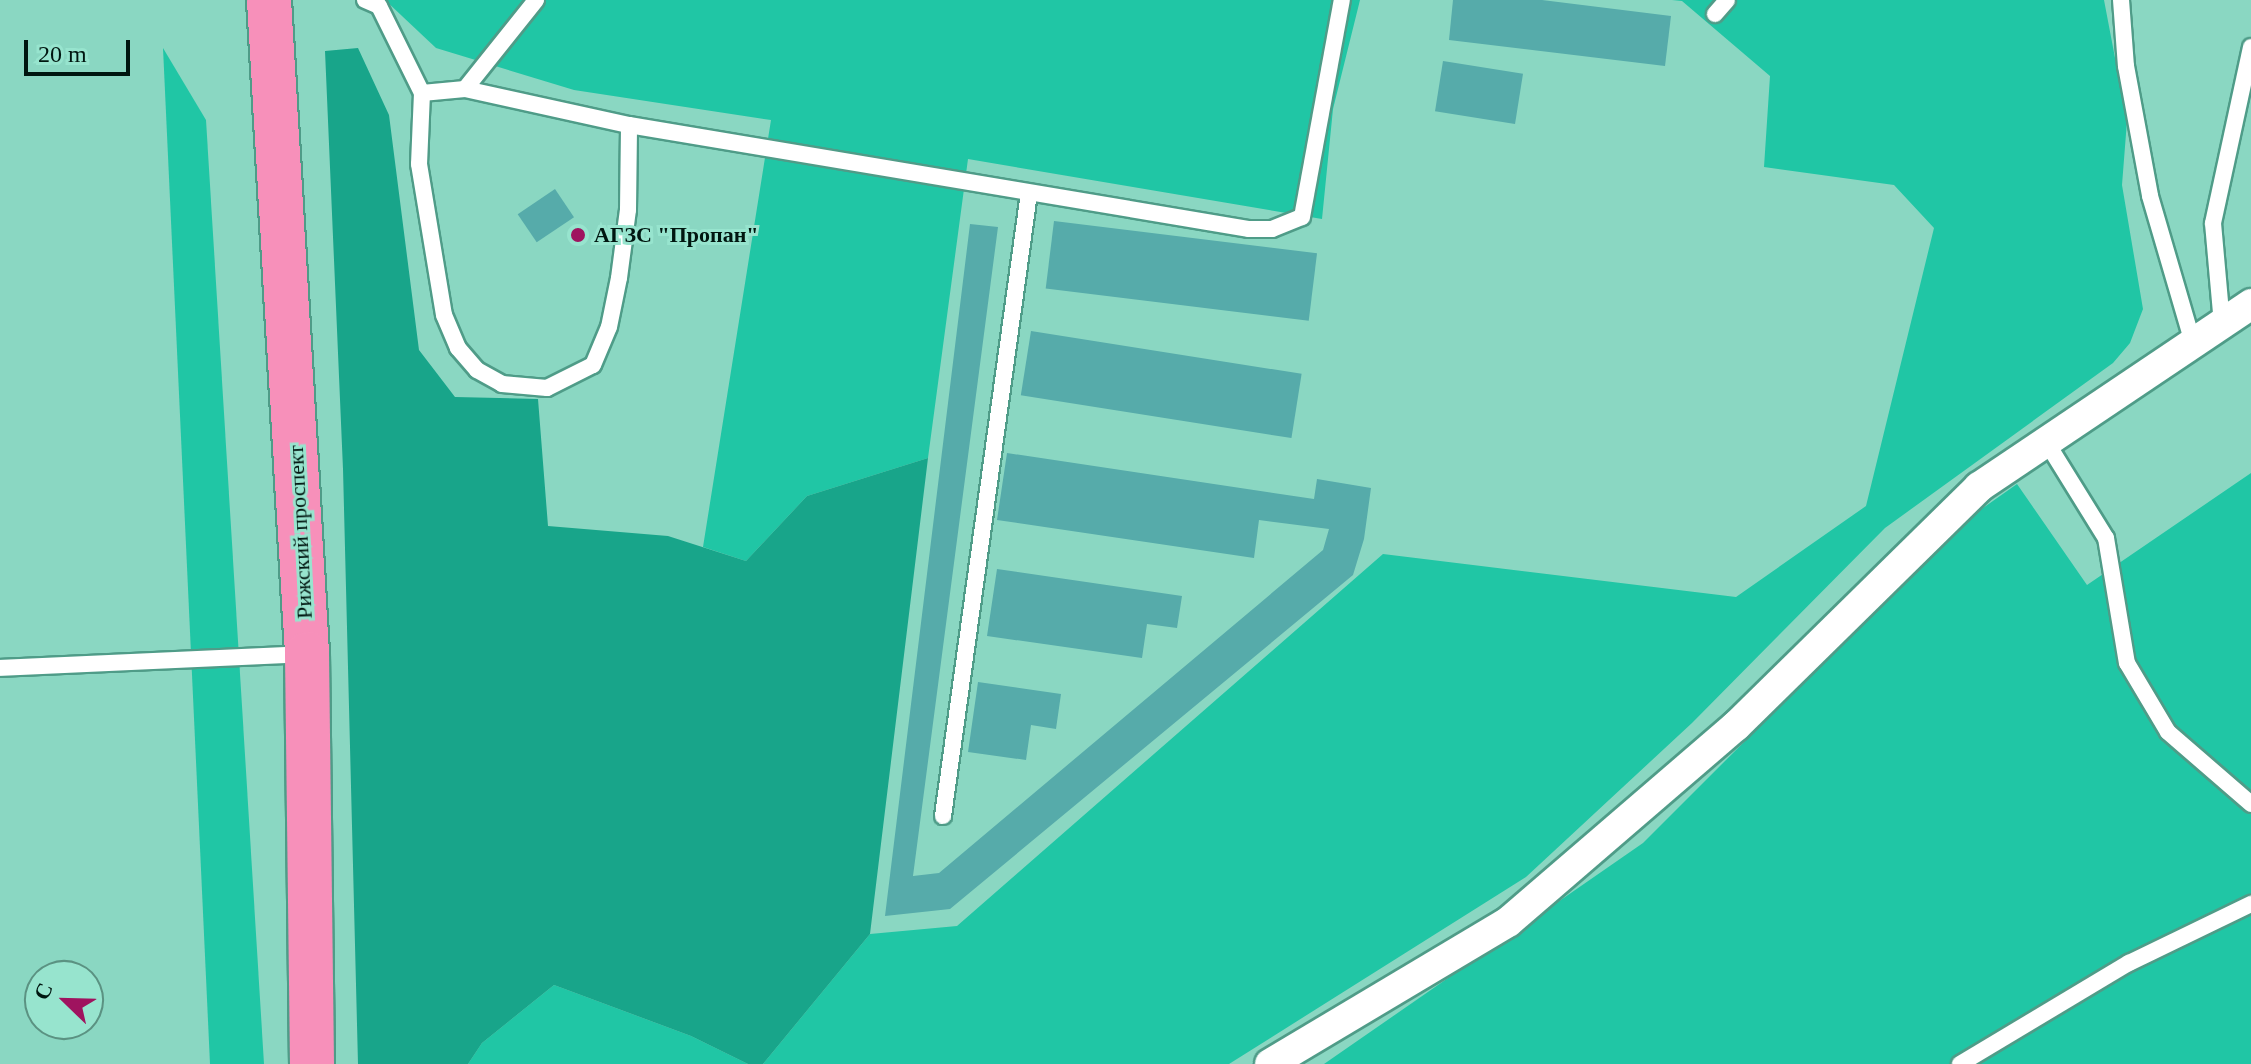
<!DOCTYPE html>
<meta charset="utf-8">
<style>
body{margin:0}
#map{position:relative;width:2251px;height:1064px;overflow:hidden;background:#8ad7c2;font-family:Georgia,serif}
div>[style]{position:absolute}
.green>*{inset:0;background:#20c6a5}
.forest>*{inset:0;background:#18a58a}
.building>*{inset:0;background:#56abaa;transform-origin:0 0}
.roads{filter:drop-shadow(2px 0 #4f9c88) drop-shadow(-2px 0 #4f9c88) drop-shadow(0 2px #4f9c88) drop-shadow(0 -2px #4f9c88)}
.lane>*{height:16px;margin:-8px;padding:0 8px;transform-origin:8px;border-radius:8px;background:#fff}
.street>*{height:30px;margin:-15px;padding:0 15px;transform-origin:15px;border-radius:15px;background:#fff}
.highway>*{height:44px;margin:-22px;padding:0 22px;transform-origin:22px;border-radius:22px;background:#f790ba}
.dots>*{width:22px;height:22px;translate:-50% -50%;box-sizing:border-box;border:4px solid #97e4ce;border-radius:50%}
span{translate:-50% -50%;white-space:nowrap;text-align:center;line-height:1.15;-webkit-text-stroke:6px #97e4ce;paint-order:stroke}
.poi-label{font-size:22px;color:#001610;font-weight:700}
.left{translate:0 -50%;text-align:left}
.street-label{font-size:22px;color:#001610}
.north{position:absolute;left:24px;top:960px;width:80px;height:80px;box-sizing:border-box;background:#97e4ce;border:2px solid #5b9282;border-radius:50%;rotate:293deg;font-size:22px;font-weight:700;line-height:32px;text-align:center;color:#001610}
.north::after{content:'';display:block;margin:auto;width:28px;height:36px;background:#9f135f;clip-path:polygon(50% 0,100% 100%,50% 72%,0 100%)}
.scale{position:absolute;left:24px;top:40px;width:106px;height:36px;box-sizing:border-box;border:4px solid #001610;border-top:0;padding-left:10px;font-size:24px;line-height:28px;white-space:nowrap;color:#001610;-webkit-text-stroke:6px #97e4ce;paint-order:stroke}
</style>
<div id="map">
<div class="green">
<i style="clip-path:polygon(385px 0,1360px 0,1333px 109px,1322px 219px,968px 159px,928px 458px,807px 496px,746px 561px,703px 547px,771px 120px,574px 90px,436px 48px)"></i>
<i style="clip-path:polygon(1672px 0,2104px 0,2127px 121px,2122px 185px,2143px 309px,2130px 343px,2113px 363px,1885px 528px,1692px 723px,1526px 877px,1229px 1064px,763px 1064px,870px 934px,957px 926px,1383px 554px,1736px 597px,1866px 506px,1934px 228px,1894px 185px,1764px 167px,1770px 76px,1682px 1px)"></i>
<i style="clip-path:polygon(163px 48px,206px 120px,264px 1064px,210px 1064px)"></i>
<i style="clip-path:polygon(2251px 473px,2251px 1064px,1324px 1064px,1643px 843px,1966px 520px,2017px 484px,2087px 585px)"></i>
<i style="clip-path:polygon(554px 985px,691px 1036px,748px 1064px,468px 1064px,482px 1043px)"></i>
</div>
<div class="forest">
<i style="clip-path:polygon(358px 48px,389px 115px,419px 350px,455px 397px,538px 399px,548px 526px,668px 536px,746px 561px,807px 496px,928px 458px,870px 934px,763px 1064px,748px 1064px,691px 1036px,554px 985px,482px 1043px,468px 1064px,358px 1064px,343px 469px,325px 51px)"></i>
</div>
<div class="building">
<i style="clip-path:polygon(1453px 0,1542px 0,1671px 16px,1665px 66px,1449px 40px)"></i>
<i style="left:1443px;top:61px;width:81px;height:51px;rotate:9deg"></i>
<i style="left:555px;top:189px;width:34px;height:45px;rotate:56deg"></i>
<i style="left:1054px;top:221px;width:265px;height:68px;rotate:7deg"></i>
<i style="clip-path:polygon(970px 224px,998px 227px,913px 876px,939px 873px,1323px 550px,1329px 529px,1259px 520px,1254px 558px,997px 520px,1007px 453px,1314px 499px,1317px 479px,1371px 488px,1364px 539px,1353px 575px,950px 909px,885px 916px)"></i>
<i style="left:1031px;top:331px;width:274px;height:65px;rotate:9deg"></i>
<i style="clip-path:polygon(997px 569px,1182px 596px,1177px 628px,1147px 624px,1142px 658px,987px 636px)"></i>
<i style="clip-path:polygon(978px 682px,1061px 694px,1056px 729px,1031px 725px,1026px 760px,968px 752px)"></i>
</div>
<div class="roads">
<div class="lane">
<i style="left:365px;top:0;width:15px;rotate:23deg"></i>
<i style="left:379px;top:6px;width:97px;rotate:63.7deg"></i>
<i style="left:422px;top:93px;width:43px;rotate:-5.3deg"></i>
<i style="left:465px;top:89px;width:168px;rotate:12.4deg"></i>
<i style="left:629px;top:125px;width:629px;rotate:9.52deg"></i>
<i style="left:1249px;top:229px;width:23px"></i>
<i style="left:1272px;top:229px;width:32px;rotate:-22deg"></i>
<i style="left:1302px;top:217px;width:221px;rotate:-79.6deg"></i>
<i style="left:2121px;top:0;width:66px;rotate:85.7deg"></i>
<i style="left:2126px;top:66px;width:132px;rotate:79.5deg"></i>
<i style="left:2150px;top:196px;width:156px;rotate:73.7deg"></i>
<i style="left:1715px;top:14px;width:18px;rotate:-49deg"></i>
<i style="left:465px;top:89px;width:114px;rotate:-51.4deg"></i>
<i style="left:422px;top:93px;width:71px;rotate:92.4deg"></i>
<i style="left:419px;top:164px;width:153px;rotate:80.6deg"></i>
<i style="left:444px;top:315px;width:36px;rotate:67deg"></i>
<i style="left:458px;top:348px;width:29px;rotate:49deg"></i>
<i style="left:477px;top:370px;width:29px;rotate:29deg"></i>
<i style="left:502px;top:384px;width:45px;rotate:5.1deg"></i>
<i style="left:547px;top:388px;width:51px;rotate:-26.6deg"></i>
<i style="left:593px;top:365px;width:41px;rotate:-67.2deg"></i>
<i style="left:609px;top:327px;width:50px;rotate:-78.5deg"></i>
<i style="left:619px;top:278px;width:69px;rotate:-82.5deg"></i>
<i style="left:628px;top:210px;width:85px;rotate:-89.3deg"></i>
<i style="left:2222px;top:324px;width:101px;rotate:-95.1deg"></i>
<i style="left:2213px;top:223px;width:180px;rotate:-77.8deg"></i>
<i style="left:2047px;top:443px;width:112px;rotate:58.2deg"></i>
<i style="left:2106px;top:538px;width:127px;rotate:80.5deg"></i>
<i style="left:2127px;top:663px;width:80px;rotate:59.3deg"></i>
<i style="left:2168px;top:732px;width:110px;rotate:40.9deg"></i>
<i style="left:0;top:668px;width:306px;rotate:-2.6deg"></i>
<i style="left:943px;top:816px;width:629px;rotate:-82.14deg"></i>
<i style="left:1960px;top:1064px;width:197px;rotate:-30.9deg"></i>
<i style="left:2129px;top:963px;width:136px;rotate:-25.8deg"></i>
</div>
<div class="street">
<i style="left:1270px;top:1064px;width:277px;rotate:-30.8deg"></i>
<i style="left:1508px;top:922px;width:301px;rotate:-40.7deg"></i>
<i style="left:1736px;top:726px;width:341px;rotate:-44.5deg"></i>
<i style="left:1979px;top:487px;width:328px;rotate:-33.9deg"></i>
</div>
<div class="highway">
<i style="left:269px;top:0;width:655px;rotate:86.67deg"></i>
<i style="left:307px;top:654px;width:410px;rotate:89.3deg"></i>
</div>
</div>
<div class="dots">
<i style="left:578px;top:235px;background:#9f135f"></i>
</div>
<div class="poi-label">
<span class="left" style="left:594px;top:235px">АГЗС "Пропан"</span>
</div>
<div class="street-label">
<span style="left:300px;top:532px;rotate:-93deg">Рижский проспект</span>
</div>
<div class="north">С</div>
<div class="scale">20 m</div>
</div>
